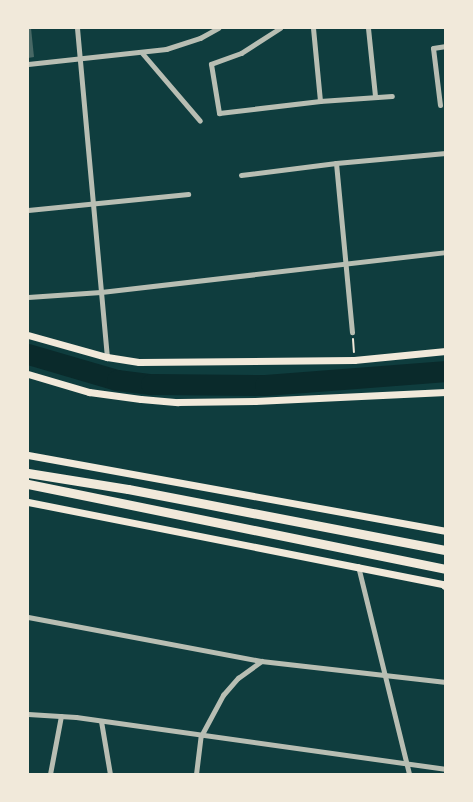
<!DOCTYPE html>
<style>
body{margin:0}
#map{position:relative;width:473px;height:802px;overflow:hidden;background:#0f3d3e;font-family:"Roboto Serif",serif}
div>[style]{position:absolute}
.river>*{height:21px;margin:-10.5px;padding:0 10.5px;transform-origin:10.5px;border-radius:10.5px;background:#0a2a2b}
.building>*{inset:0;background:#486865}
.path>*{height:2px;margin:-1px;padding:0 1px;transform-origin:1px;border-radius:1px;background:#f1e9da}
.minor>*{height:5px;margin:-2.5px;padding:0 2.5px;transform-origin:2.5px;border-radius:2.5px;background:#b8beb3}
.secondary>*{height:7px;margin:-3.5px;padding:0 3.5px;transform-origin:3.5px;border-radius:3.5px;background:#f1e9da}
.trunk>*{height:9px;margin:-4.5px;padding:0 4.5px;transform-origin:4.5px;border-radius:4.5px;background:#f1e9da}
span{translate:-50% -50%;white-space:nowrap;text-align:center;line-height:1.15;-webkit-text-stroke:4px #f1e9da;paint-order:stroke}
.frame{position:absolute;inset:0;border:29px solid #f1e9da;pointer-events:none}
</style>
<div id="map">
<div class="river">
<i style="left:28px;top:354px;width:93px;rotate:16.3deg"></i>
<i style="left:117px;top:380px;width:34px;rotate:7deg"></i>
<i style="left:151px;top:384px;width:114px;rotate:0.5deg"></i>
<i style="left:265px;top:385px;width:182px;rotate:-4.4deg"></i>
</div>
<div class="building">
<i style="clip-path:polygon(28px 28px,31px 28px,34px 57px,28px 58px)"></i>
</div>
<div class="path">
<i style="left:353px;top:339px;width:13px;rotate:86deg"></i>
</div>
<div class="minor">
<i style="left:77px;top:28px;width:330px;rotate:84.8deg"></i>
<i style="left:280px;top:28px;width:46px;rotate:147.3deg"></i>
<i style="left:241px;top:53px;width:32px;rotate:160deg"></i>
<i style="left:211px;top:64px;width:50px;rotate:80.7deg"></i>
<i style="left:219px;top:113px;width:102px;rotate:-6.8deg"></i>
<i style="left:320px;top:101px;width:72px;rotate:-4deg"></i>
<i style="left:313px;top:28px;width:73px;rotate:84.5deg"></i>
<i style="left:368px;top:28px;width:68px;rotate:84.1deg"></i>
<i style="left:142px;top:53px;width:89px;rotate:49.5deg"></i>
<i style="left:28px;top:64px;width:139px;rotate:-6.2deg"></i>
<i style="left:166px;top:49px;width:36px;rotate:-18deg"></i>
<i style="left:200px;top:38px;width:21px;rotate:-29deg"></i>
<i style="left:440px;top:105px;width:57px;rotate:-97deg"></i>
<i style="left:433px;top:48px;width:13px;rotate:-9deg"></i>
<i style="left:336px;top:163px;width:170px;rotate:84.6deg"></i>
<i style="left:241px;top:175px;width:96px;rotate:-7.2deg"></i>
<i style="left:336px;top:163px;width:110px;rotate:-5.2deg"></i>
<i style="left:28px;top:210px;width:161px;rotate:-5.7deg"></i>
<i style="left:28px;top:297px;width:73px;rotate:-3.9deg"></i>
<i style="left:101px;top:292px;width:347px;rotate:-6.6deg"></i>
<i style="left:358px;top:566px;width:214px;rotate:76.2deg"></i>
<i style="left:28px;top:617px;width:237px;rotate:10.7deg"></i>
<i style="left:261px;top:661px;width:186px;rotate:6.5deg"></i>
<i style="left:28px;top:714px;width:48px;rotate:3.6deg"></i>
<i style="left:76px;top:717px;width:374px;rotate:8deg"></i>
<i style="left:101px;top:721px;width:54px;rotate:80.4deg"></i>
<i style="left:50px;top:774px;width:59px;rotate:-79.3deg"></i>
<i style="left:196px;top:774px;width:38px;rotate:-83deg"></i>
<i style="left:201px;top:736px;width:47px;rotate:-61.8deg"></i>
<i style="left:223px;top:695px;width:23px;rotate:-49deg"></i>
<i style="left:238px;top:678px;width:29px;rotate:-36deg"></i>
</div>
<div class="secondary">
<i style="left:28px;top:335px;width:82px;rotate:15.6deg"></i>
<i style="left:107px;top:357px;width:32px;rotate:9deg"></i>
<i style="left:139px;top:362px;width:215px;rotate:-0.5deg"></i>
<i style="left:354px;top:360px;width:92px;rotate:-5.6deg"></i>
<i style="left:28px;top:374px;width:64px;rotate:16.4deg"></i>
<i style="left:89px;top:392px;width:52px;rotate:7.7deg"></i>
<i style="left:141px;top:399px;width:37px;rotate:5deg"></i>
<i style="left:178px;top:402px;width:77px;rotate:-0.7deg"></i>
<i style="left:255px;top:401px;width:191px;rotate:-2.7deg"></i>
<i style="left:28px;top:455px;width:425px;rotate:10.3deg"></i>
<i style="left:28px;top:502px;width:426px;rotate:11.2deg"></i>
</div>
<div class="trunk">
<i style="left:28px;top:473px;width:101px;rotate:9.1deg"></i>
<i style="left:128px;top:489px;width:324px;rotate:10.9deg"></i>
<i style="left:28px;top:484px;width:427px;rotate:11.5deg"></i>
<i style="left:445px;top:585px;width:1px"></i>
</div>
<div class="frame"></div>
</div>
